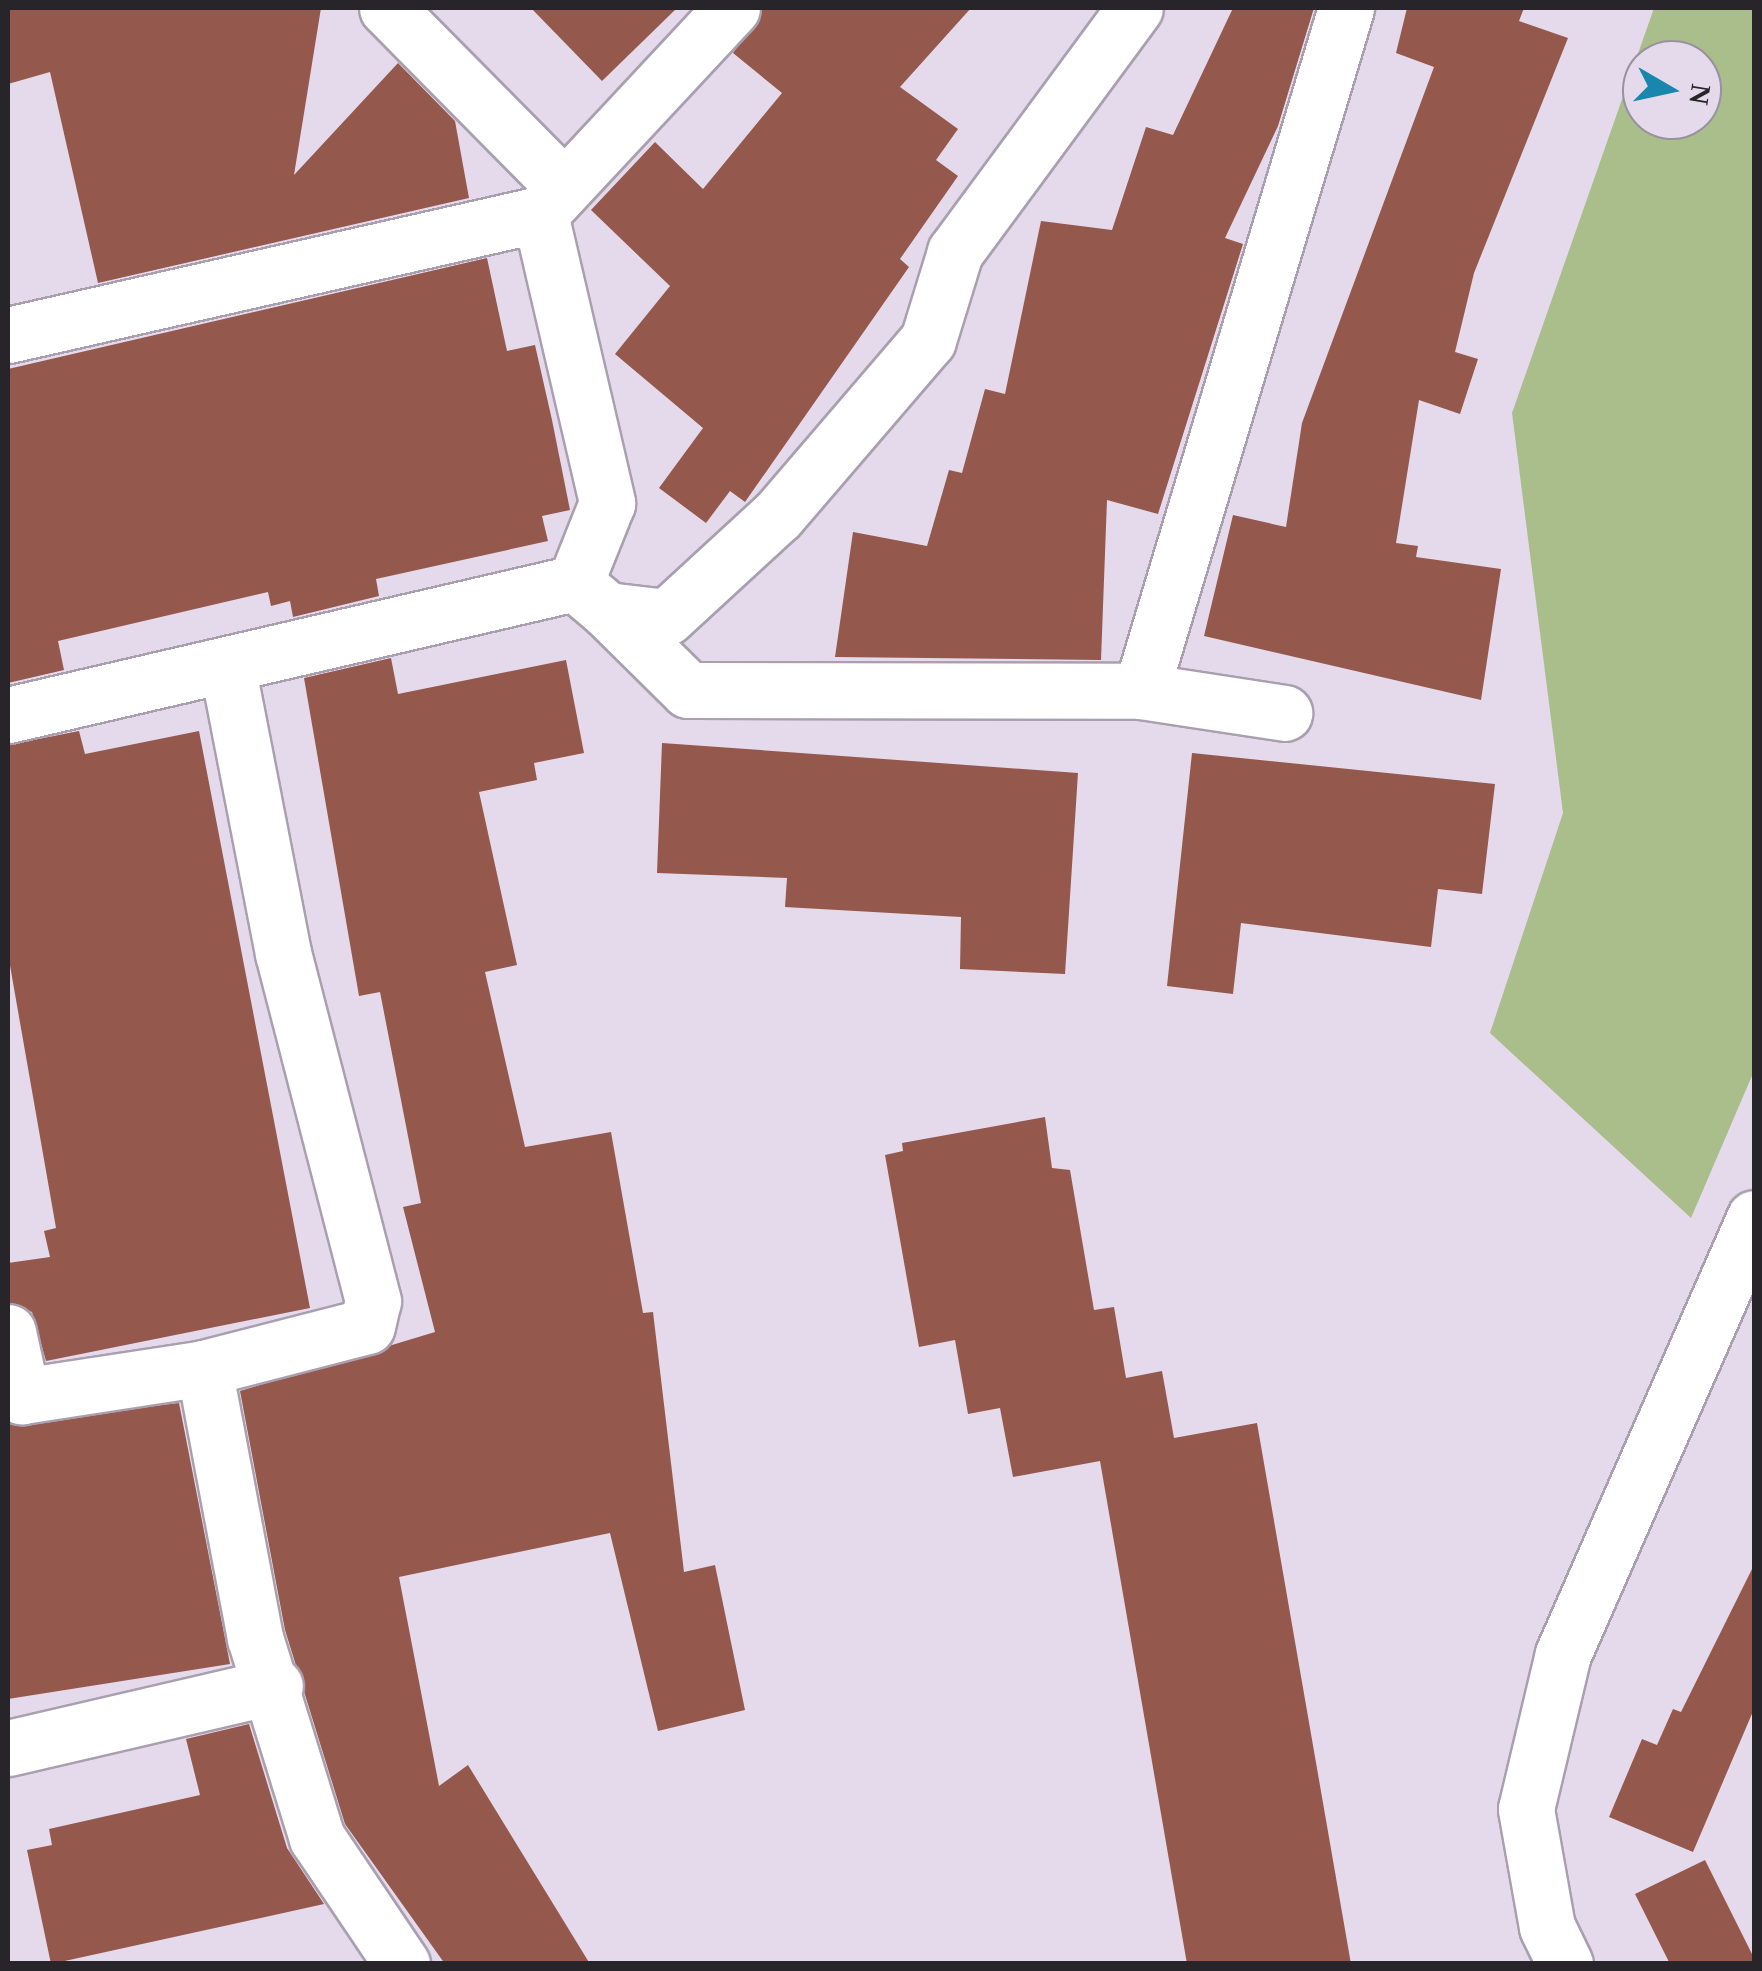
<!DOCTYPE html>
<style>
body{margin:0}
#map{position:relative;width:1762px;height:1971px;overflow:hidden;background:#e4daeb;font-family:Georgia,serif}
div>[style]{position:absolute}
.green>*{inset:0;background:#aabe8c}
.building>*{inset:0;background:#95584d}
.roads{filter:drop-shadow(2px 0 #a99faf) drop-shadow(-2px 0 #a99faf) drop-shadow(0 2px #a99faf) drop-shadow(0 -2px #a99faf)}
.minor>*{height:55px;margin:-27.5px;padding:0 27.5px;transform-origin:27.5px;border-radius:27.5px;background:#fff}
span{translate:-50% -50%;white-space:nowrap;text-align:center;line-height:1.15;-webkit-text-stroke:10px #e4daeb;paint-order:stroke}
.frame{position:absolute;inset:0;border:10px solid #27242a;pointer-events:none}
.north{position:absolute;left:1622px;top:40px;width:100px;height:100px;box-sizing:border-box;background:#e4daeb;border:2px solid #98919e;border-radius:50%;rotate:99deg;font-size:28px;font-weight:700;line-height:40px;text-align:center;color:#27242a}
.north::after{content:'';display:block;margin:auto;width:35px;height:45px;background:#1986ad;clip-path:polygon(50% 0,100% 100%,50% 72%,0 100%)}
</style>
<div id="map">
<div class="green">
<i style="clip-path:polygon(evenodd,1654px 8px,1754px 8px,1754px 1071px,1691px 1218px,1490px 1033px,1563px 813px,1512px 413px,1654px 8px,1642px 60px,1702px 60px,1702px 120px,1642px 120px,1642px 60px)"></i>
</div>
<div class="building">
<i style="clip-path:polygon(8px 8px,321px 8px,294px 175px,398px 63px,455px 121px,469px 198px,98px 283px,50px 72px,8px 84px)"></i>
<i style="clip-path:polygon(531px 8px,677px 8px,602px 81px)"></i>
<i style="clip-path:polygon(762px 8px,971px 8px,900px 87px,958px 129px,936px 160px,958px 176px,900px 259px,909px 267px,745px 502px,730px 491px,706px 523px,659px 488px,703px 428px,615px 354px,670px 286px,591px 210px,655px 142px,703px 189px,782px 93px,733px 53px)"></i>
<i style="clip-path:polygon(1233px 8px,1314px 8px,1278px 126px,1225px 238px,1243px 244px,1158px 514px,1107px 500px,1101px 660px,835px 657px,853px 532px,927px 546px,949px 470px,962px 473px,985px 389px,1005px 394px,1041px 221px,1112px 230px,1146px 127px,1173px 135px)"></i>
<i style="clip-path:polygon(1407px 8px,1524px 8px,1519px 21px,1568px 38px,1474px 273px,1455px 352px,1478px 359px,1460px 414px,1419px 400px,1396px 543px,1418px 546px,1416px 557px,1501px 569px,1481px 700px,1204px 636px,1233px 515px,1286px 527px,1302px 423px,1434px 67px,1396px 53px)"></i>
<i style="clip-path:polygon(487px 258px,507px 351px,535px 345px,552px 420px,570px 510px,542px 516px,548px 541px,376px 579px,379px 596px,293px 617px,290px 601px,271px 606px,268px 592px,58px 641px,64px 670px,8px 683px,8px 369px)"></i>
<i style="clip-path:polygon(391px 658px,398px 694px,566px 660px,584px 753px,534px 763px,537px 780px,479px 792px,517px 965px,485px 972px,525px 1147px,611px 1132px,643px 1313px,653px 1312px,684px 1572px,715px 1565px,745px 1710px,658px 1731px,610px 1533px,399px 1577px,439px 1786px,468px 1765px,590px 1964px,445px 1964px,345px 1824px,285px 1630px,240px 1391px,435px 1332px,403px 1207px,421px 1203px,380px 992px,359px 996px,304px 678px)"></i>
<i style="clip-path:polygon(79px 731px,85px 754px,199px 731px,310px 1308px,46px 1361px,32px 1312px,8px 1302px,8px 1263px,50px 1257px,44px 1231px,56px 1228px,8px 954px,8px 745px)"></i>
<i style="clip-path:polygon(662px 743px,1078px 773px,1065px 974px,960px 969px,961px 917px,785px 907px,787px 878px,657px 873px)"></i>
<i style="clip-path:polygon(1192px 753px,1495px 784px,1482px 894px,1438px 889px,1431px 947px,1241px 923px,1233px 994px,1167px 986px)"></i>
<i style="clip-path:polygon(1045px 1117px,1052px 1168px,1070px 1170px,1094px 1310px,1114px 1307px,1126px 1378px,1162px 1371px,1174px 1438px,1257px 1423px,1351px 1964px,1187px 1964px,1100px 1461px,1013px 1477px,1000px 1408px,968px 1414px,955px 1340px,919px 1347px,885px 1155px,903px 1151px,902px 1143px)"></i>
<i style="clip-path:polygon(179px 1403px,230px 1664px,8px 1699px,8px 1423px)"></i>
<i style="clip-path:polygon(1754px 1565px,1754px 1709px,1693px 1852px,1609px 1817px,1642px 1739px,1657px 1745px,1673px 1709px,1681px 1712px)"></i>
<i style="clip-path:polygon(249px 1724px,287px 1848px,324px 1904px,51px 1964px,27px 1850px,52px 1845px,49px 1829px,200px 1795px,186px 1739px)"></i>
<i style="clip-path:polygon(1705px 1860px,1754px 1958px,1754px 1964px,1670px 1964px,1635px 1894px)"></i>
</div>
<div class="roads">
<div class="minor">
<i style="left:387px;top:8px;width:252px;rotate:45.3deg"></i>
<i style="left:732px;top:8px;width:282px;rotate:133deg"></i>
<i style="left:540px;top:214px;width:297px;rotate:76.9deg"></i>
<i style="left:607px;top:503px;width:86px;rotate:111.8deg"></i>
<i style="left:575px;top:583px;width:42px;rotate:40.2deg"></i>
<i style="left:607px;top:610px;width:60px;rotate:6.7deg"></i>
<i style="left:667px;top:617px;width:151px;rotate:-42.6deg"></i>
<i style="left:778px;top:515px;width:230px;rotate:-49.4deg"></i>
<i style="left:928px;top:340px;width:92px;rotate:-72.9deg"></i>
<i style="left:955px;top:252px;width:303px;rotate:-53.6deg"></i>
<i style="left:8px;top:335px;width:546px;rotate:-12.81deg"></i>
<i style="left:607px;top:610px;width:114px;rotate:44.6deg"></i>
<i style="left:688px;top:690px;width:453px;rotate:0.1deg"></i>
<i style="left:1141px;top:691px;width:145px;rotate:8.7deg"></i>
<i style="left:1141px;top:691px;width:713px;rotate:-73.29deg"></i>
<i style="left:8px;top:715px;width:582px;rotate:-13.11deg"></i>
<i style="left:8px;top:1332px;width:66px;rotate:77.7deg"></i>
<i style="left:22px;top:1396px;width:184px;rotate:-8.7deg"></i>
<i style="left:204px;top:1368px;width:275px;rotate:79.3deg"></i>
<i style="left:255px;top:1638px;width:209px;rotate:72.8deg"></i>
<i style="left:317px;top:1838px;width:152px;rotate:56deg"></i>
<i style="left:204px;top:1368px;width:168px;rotate:-14.4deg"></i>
<i style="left:367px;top:1326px;width:26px;rotate:-77deg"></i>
<i style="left:373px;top:1301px;width:359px;rotate:-104.5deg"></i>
<i style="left:283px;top:953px;width:293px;rotate:-101deg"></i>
<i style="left:8px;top:1748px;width:274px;rotate:-13.1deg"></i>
<i style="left:1565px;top:1964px;width:41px;rotate:-115.9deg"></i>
<i style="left:1547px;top:1927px;width:120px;rotate:-100.1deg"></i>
<i style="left:1526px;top:1809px;width:159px;rotate:-76.6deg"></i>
<i style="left:1563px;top:1654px;width:476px;rotate:-66.3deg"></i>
</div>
</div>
<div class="frame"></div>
<div class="north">N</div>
</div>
